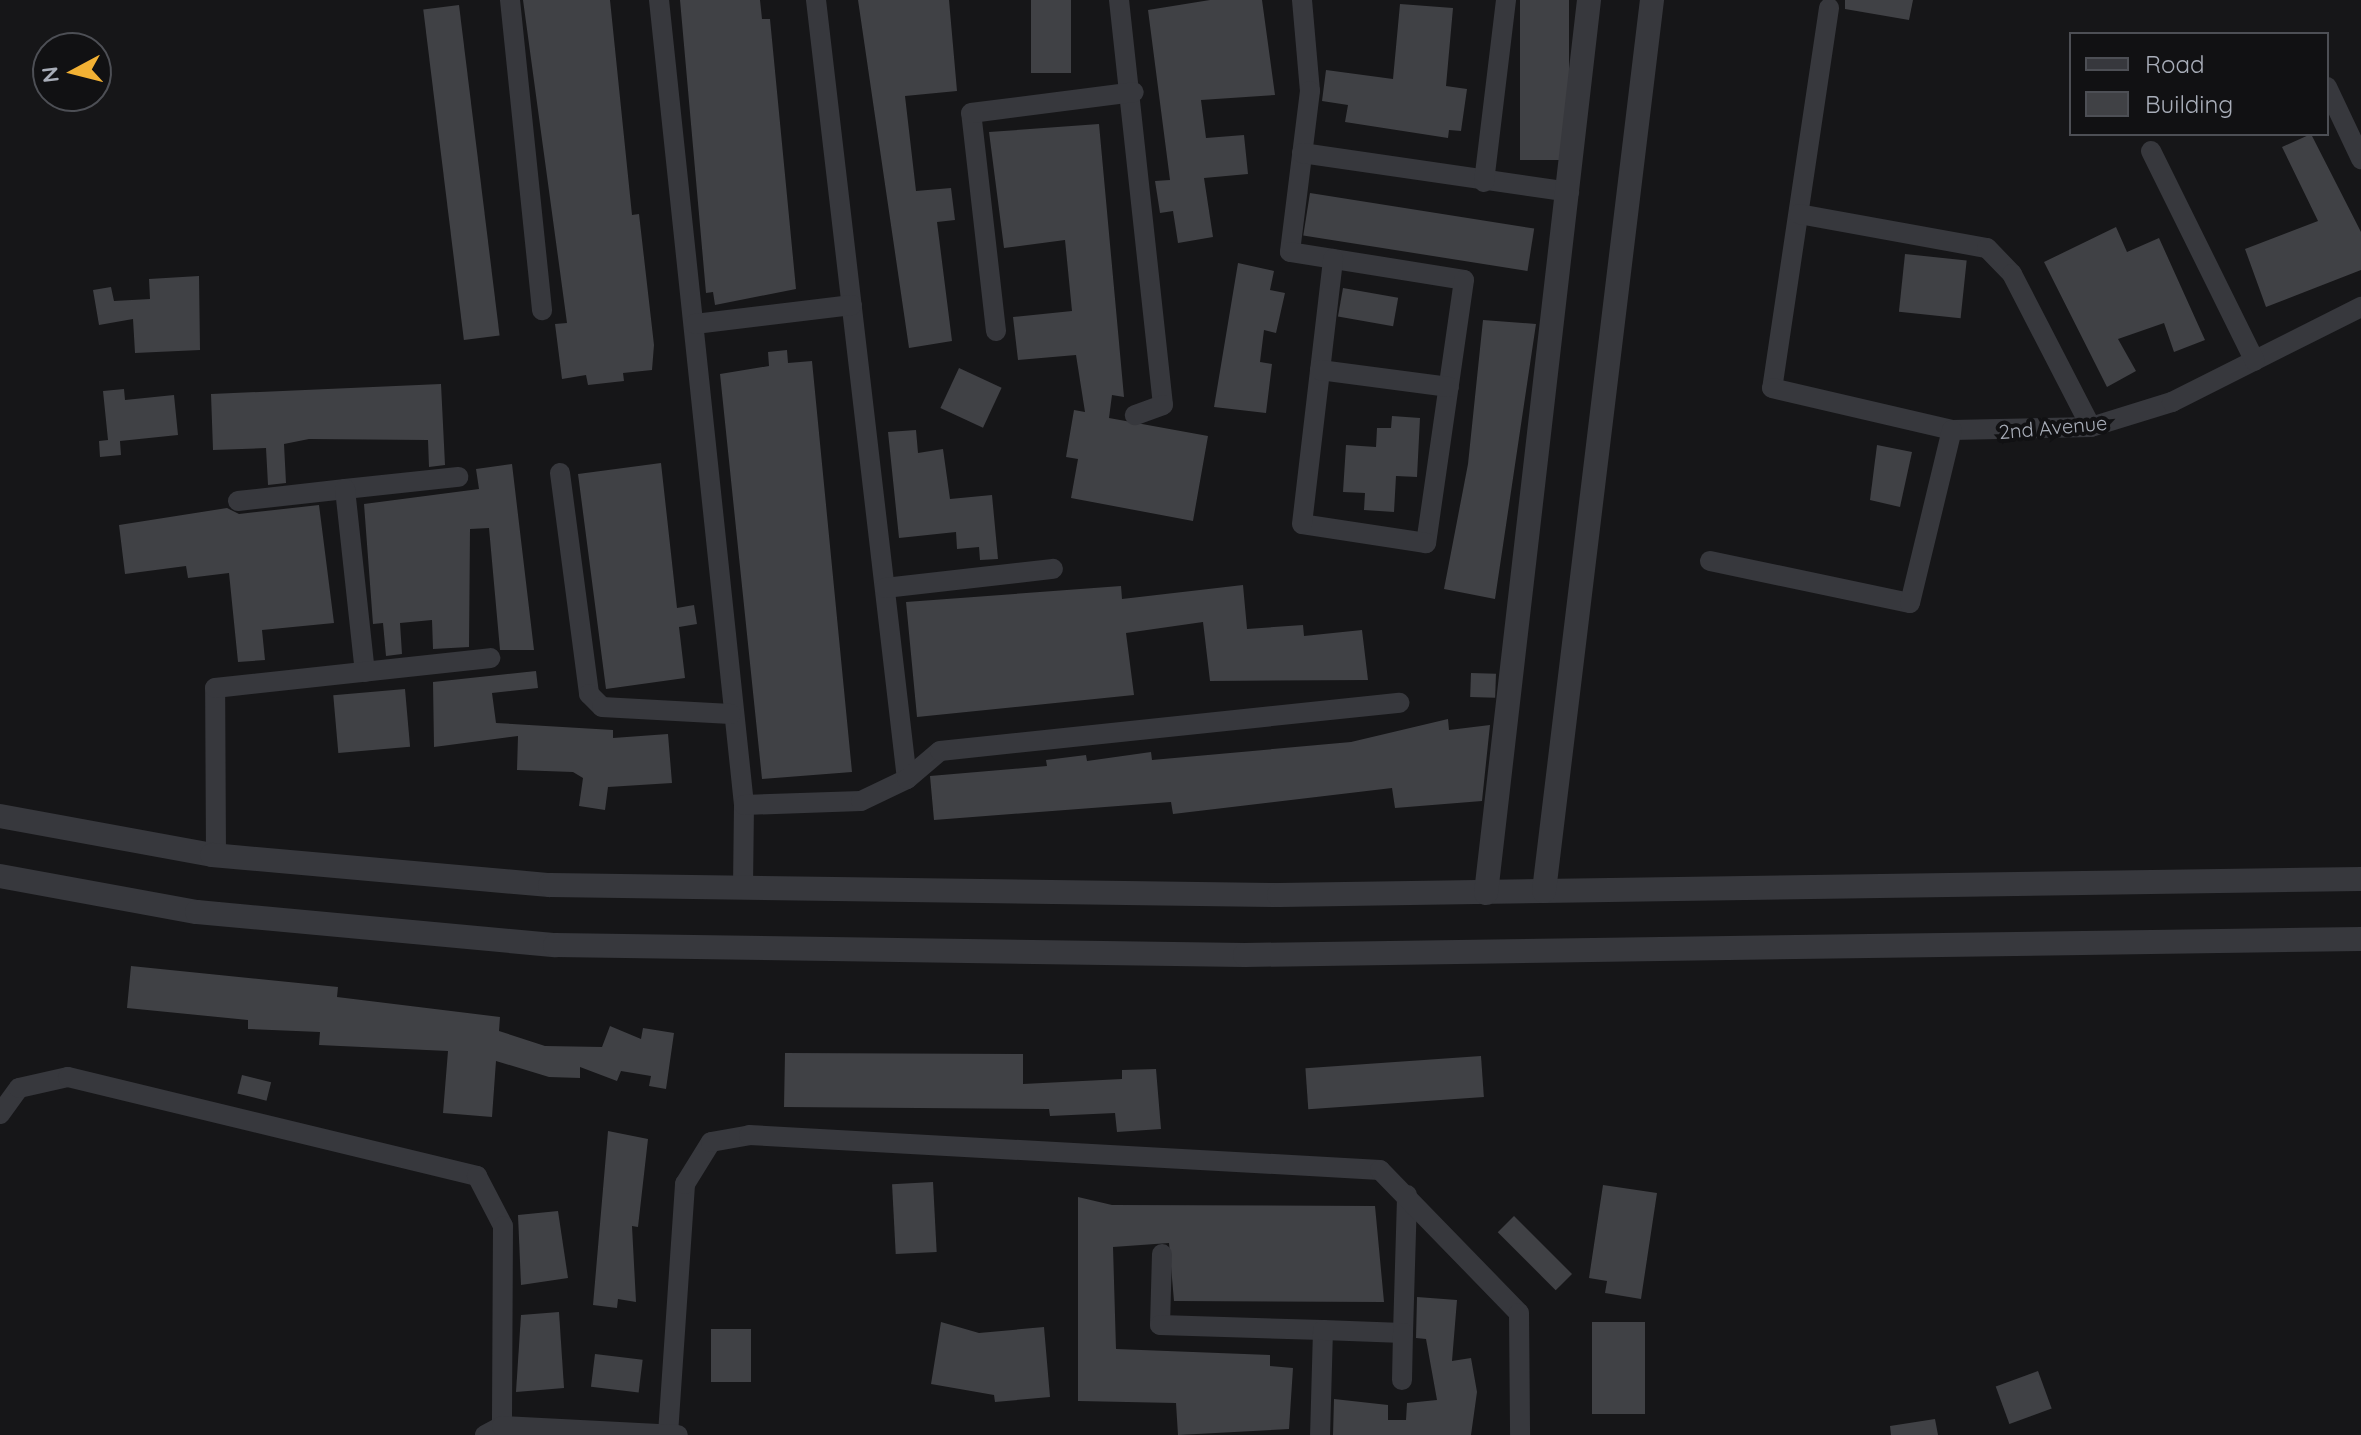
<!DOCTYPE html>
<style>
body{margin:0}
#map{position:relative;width:2361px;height:1435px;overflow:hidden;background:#161618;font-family:Quicksand,sans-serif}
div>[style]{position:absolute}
.building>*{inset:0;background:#404145;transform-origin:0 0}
.minor>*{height:20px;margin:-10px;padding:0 10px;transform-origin:10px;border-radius:10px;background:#37383d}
.tertiary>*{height:24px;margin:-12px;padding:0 12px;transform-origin:12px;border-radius:12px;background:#37383d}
span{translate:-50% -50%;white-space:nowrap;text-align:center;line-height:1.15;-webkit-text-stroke:8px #111113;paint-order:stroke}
.street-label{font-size:20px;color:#a8adb8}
.legend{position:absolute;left:2069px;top:32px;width:260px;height:104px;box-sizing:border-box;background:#111113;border:2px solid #4d4f55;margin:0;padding:10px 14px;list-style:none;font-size:24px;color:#a8adb8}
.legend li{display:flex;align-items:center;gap:16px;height:40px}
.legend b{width:40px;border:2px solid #4d4f55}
.north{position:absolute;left:32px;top:32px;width:80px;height:80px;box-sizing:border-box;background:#111113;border:2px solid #4d4f55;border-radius:50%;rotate:263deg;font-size:22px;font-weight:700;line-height:32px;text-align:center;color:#a8adb8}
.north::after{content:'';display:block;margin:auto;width:28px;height:36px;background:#f2b134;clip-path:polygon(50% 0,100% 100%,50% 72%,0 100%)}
</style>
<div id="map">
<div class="building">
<i style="clip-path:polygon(523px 0,610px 0,632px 215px,639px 214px,654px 345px,652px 370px,623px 373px,624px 381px,588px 385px,586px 375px,562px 379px,555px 324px,567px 323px)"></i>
<i style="clip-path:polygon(680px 0,760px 0,762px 19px,770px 19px,796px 289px,715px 305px,713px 292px,706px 293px)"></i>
<i style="clip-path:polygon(858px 0,949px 0,957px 91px,905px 96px,916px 191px,951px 188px,955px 220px,937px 222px,952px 341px,909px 348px)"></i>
<i style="left:1031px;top:0;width:40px;height:73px"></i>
<i style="clip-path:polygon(1210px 0,1262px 0,1275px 95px,1201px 100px,1206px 138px,1244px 135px,1248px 174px,1204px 178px,1213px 237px,1178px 243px,1173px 211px,1160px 213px,1155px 181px,1170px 180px,1148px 10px)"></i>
<i style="left:1520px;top:0;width:49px;height:160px"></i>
<i style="clip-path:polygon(1845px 0,1913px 0,1909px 20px,1845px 9px)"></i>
<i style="clip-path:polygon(1400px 4px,1453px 8px,1446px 86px,1467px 89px,1461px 131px,1449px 130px,1448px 138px,1345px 122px,1348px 105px,1322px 101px,1326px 70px,1393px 79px)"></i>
<i style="left:459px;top:5px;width:333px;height:36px;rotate:83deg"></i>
<i style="clip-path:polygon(1099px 124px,1124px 397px,1112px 395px,1109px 418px,1208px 436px,1193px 521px,1071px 498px,1078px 459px,1066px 457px,1074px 410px,1085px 412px,1076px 355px,1018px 360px,1013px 317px,1072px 311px,1065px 240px,1004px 248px,989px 132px)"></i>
<i style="clip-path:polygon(2311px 134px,2361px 232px,2361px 270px,2266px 307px,2245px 249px,2318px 221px,2282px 147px)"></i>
<i style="left:1310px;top:193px;width:227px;height:43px;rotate:9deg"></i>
<i style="clip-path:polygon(2116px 227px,2127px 252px,2159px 238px,2205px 340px,2174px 352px,2164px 323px,2118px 339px,2136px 371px,2107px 387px,2044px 262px)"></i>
<i style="left:1905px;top:254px;width:62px;height:58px;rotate:6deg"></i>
<i style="clip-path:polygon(1238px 263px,1274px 271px,1270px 290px,1285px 293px,1276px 333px,1264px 330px,1260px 362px,1272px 364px,1266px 413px,1214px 407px)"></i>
<i style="clip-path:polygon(199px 276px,200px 350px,135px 353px,133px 319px,99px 325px,93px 290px,111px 287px,114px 301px,150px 299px,149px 279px)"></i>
<i style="left:1343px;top:288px;width:56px;height:29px;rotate:10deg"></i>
<i style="clip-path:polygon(1483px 320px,1536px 324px,1495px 599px,1444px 589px,1468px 464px)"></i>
<i style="clip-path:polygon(787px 350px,788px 363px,812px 361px,852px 772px,762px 779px,720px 374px,769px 366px,768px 352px)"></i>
<i style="left:959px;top:368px;width:47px;height:44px;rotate:25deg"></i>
<i style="clip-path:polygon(441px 384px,445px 465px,429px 467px,428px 440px,309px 439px,284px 444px,286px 483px,268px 485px,266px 448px,213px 450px,211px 394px)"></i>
<i style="clip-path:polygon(124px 389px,125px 400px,174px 395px,178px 435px,120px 441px,121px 455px,100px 457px,99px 441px,108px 440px,103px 391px)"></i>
<i style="clip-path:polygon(1392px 416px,1420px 418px,1417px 477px,1396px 476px,1394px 512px,1364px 510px,1365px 493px,1343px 492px,1346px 445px,1376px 447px,1377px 428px,1391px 428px)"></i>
<i style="clip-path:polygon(916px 430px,918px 453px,943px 449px,950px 499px,992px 495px,998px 559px,980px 560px,979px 547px,957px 549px,956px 532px,899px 538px,888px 432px)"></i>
<i style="clip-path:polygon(1877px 445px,1912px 452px,1900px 507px,1870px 500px)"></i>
<i style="clip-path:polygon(661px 463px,677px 608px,694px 605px,697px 624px,679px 627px,685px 678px,606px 689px,578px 474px)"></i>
<i style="clip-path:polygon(512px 464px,534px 650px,500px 650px,489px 528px,470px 529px,469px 647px,433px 649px,432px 620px,400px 623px,402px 654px,386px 656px,383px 623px,373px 624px,364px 504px,479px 489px,476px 469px)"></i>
<i style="clip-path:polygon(319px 505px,334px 623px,262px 630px,265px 660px,238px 662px,229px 573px,188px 578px,186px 566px,125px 574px,119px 525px,227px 508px,239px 514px)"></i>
<i style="clip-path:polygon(1243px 585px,1247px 629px,1303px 625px,1304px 636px,1362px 630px,1368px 680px,1210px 681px,1203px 622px,1126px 633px,1134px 695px,917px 717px,906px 602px,1121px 586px,1122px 599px)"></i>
<i style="clip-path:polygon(536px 671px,538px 688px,492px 693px,496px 723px,613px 730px,613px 738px,668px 734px,672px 783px,608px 787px,605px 810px,579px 806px,583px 778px,573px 772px,517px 770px,518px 736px,434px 747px,433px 682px)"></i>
<i style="left:1471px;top:673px;width:25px;height:24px;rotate:2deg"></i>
<i style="left:405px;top:689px;width:58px;height:72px;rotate:85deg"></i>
<i style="clip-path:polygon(1448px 719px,1449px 730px,1490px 725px,1482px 801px,1395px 808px,1392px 788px,1173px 814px,1171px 802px,934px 820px,930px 776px,1047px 766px,1046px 760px,1086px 755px,1087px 761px,1151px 752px,1152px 760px,1351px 742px)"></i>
<i style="clip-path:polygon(131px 966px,338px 987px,337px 997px,500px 1017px,499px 1031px,545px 1046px,602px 1047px,610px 1026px,641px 1039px,643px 1028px,674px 1033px,666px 1089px,649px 1086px,651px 1076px,621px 1071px,617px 1081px,580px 1067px,580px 1078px,549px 1077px,496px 1061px,492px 1117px,443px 1113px,448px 1051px,319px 1045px,320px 1032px,248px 1029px,248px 1020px,127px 1008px)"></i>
<i style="clip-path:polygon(785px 1053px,1023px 1054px,1023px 1084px,1122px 1079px,1122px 1070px,1156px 1069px,1161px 1129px,1117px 1132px,1115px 1113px,1050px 1116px,1049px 1109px,784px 1107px)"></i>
<i style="left:1481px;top:1056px;width:41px;height:176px;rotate:86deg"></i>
<i style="left:242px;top:1075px;width:30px;height:19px;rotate:14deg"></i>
<i style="clip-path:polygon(608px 1131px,648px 1139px,638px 1227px,632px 1226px,636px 1302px,618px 1299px,617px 1308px,593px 1305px)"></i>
<i style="left:933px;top:1182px;width:70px;height:41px;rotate:87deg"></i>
<i style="clip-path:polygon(1603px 1185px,1657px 1193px,1641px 1299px,1605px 1293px,1607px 1281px,1589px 1278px)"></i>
<i style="clip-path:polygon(1078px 1197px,1112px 1205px,1375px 1206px,1384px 1302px,1174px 1301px,1169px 1243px,1113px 1247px,1116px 1349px,1270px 1355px,1270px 1366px,1293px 1368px,1289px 1429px,1178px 1435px,1176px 1403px,1078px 1401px)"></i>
<i style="clip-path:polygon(558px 1211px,568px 1278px,521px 1285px,518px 1215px)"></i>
<i style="left:1514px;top:1216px;width:82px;height:23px;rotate:45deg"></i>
<i style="clip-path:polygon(1417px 1297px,1457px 1300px,1452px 1361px,1471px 1358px,1477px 1392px,1471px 1435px,1333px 1435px,1334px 1399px,1388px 1405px,1388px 1420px,1406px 1420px,1407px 1403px,1437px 1400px,1426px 1339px,1416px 1338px)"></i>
<i style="clip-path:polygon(559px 1312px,564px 1388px,516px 1392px,521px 1315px)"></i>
<i style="clip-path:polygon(941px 1322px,979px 1333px,1044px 1327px,1050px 1397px,995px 1402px,994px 1395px,931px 1384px)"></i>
<i style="left:1592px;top:1322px;width:53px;height:92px"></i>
<i style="left:711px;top:1329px;width:40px;height:53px"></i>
<i style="left:595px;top:1354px;width:48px;height:33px;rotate:7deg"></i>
<i style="left:2038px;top:1371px;width:40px;height:45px;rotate:70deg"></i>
<i style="clip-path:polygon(1935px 1419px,1938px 1435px,1891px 1435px,1890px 1426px)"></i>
</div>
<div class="minor">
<i style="left:510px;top:0;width:312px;rotate:84.1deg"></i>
<i style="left:659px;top:0;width:809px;rotate:83.97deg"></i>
<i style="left:744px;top:805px;width:80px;rotate:90.7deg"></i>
<i style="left:816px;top:0;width:784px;rotate:83.34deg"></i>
<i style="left:1119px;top:0;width:407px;rotate:83.8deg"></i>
<i style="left:1163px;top:405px;width:30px;rotate:160deg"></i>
<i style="left:1302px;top:0;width:91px;rotate:85deg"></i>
<i style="left:1310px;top:91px;width:162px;rotate:97.1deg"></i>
<i style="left:1290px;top:252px;width:176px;rotate:9.1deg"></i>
<i style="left:1464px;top:280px;width:266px;rotate:98.2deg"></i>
<i style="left:1426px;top:543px;width:125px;rotate:-171.3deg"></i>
<i style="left:1302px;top:524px;width:267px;rotate:-83.3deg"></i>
<i style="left:1829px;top:8px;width:384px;rotate:98.5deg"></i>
<i style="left:1772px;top:388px;width:185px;rotate:13.1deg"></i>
<i style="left:1952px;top:430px;width:139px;rotate:-1.2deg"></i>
<i style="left:2091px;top:427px;width:85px;rotate:-17.2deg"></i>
<i style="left:2172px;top:402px;width:212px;rotate:-26.7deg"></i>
<i style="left:2327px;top:87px;width:80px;rotate:64.7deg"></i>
<i style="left:2151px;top:151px;width:234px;rotate:63.7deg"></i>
<i style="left:1302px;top:153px;width:270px;rotate:8.3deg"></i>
<i style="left:1484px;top:182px;width:183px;rotate:-83.1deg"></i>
<i style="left:1799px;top:214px;width:191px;rotate:10.3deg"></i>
<i style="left:1987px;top:248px;width:36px;rotate:46deg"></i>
<i style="left:2012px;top:274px;width:172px;rotate:62.7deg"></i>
<i style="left:695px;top:324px;width:158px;rotate:-6.9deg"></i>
<i style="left:996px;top:331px;width:219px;rotate:-96.5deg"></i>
<i style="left:971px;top:113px;width:164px;rotate:-7.3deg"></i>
<i style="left:1320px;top:370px;width:130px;rotate:7.5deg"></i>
<i style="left:560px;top:473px;width:223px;rotate:82.5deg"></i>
<i style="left:589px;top:694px;width:18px;rotate:45deg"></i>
<i style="left:602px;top:707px;width:129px;rotate:3.1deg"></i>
<i style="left:345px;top:489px;width:114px;rotate:-6.1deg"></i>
<i style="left:238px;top:501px;width:108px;rotate:-6.4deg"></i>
<i style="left:345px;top:489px;width:184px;rotate:83.8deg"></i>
<i style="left:1710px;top:561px;width:204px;rotate:11.9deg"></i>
<i style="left:1910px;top:603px;width:178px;rotate:-76.4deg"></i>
<i style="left:885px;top:588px;width:169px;rotate:-6.5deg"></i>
<i style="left:744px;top:805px;width:117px;rotate:-2deg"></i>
<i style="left:861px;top:801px;width:51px;rotate:-25.6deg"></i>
<i style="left:907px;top:779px;width:43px;rotate:-40.3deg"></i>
<i style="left:940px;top:751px;width:462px;rotate:-6deg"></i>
<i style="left:216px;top:855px;width:167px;rotate:-90.3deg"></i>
<i style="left:215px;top:688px;width:277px;rotate:-6.2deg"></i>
<i style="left:0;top:1114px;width:32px;rotate:-54deg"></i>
<i style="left:19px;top:1088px;width:50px;rotate:-12.7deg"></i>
<i style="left:68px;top:1077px;width:421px;rotate:13.6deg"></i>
<i style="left:477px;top:1176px;width:56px;rotate:62.5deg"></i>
<i style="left:503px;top:1226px;width:200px;rotate:90.3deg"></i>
<i style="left:1162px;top:1254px;width:71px;rotate:91.6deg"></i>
<i style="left:1160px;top:1325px;width:163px;rotate:1.8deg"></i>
<i style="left:1323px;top:1330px;width:105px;rotate:91.6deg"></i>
<i style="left:1323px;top:1330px;width:80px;rotate:2.1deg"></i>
<i style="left:1403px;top:1333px;width:138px;rotate:-88.3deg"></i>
<i style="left:1402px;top:1380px;width:47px;rotate:-88.8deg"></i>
<i style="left:668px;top:1434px;width:251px;rotate:-86.1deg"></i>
<i style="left:685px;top:1184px;width:49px;rotate:-58.2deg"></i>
<i style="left:711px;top:1142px;width:39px;rotate:-10deg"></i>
<i style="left:749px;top:1135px;width:632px;rotate:3.17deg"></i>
<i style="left:1380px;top:1170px;width:199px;rotate:45.8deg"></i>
<i style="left:1519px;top:1313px;width:122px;rotate:89.5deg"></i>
<i style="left:485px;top:1435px;width:19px;rotate:-28deg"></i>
<i style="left:502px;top:1426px;width:176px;rotate:2.9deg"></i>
</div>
<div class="tertiary">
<i style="left:0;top:816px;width:216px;rotate:10.4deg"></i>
<i style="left:212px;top:855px;width:339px;rotate:5.1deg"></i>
<i style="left:550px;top:885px;width:729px;rotate:0.79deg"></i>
<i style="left:1279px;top:895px;width:1082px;rotate:-0.85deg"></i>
<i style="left:0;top:876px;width:200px;rotate:10.4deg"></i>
<i style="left:197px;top:912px;width:360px;rotate:5.3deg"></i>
<i style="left:555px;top:945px;width:690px;rotate:0.83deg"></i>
<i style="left:1245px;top:955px;width:1116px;rotate:-0.82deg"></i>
<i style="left:1544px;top:891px;width:898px;rotate:-83.09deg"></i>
<i style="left:1486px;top:893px;width:899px;rotate:-83.42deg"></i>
</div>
<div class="street-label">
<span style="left:2053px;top:427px;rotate:-5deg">2nd Avenue</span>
</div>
<ul class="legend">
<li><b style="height:10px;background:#37383d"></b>Road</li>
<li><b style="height:22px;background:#404145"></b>Building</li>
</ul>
<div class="north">N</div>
</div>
